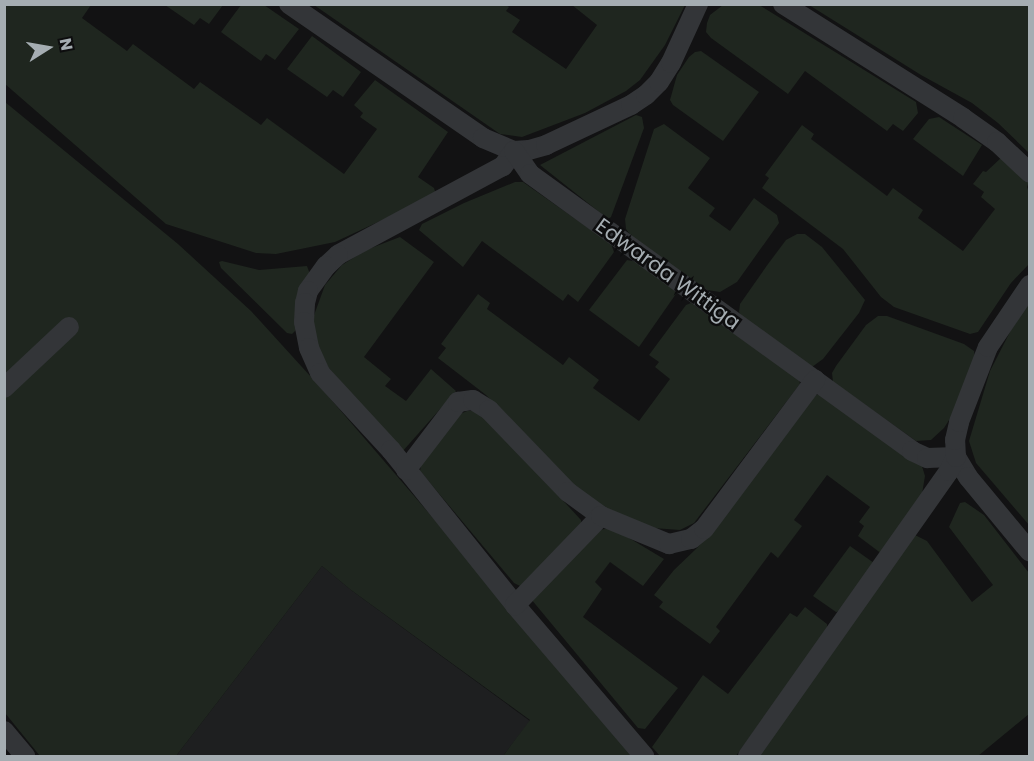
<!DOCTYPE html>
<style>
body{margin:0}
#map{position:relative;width:1034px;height:761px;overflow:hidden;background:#121213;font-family:Poppins,sans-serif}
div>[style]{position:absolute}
.built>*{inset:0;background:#1e1f20}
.green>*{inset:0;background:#1f261f}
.lane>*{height:20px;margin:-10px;padding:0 10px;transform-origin:10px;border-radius:10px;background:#333538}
span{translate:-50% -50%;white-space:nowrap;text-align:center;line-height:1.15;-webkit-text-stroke:5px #0d0d0e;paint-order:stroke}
.street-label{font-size:21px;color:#a5adb2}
.frame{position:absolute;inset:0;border:6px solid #a5adb2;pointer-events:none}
.north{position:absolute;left:18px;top:18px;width:60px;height:60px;-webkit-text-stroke:4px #0d0d0e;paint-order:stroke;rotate:79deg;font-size:16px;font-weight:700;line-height:24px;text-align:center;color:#a5adb2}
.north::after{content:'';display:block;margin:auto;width:21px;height:27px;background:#a5adb2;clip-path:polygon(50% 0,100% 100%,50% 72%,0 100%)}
</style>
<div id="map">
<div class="built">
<i style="clip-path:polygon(322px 566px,351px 590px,530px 721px,503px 756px,176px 756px)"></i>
</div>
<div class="green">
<i style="clip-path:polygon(4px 5px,91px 5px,82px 18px,127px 51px,133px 44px,194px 89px,200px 82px,261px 125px,267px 118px,344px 174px,377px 129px,360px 117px,363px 113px,354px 105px,375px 80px,448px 132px,418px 177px,434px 188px,436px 195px,335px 242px,276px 254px,256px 253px,166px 224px,5px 84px)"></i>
<i style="clip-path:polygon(165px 5px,223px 5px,209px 24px,200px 18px,194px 25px)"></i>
<i style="clip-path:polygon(241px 5px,264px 5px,299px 29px,275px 60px,266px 54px,261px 61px,221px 32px)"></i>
<i style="clip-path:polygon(314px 5px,506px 5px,509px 7px,506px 11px,520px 20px,512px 32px,566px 69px,597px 25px,572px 5px,685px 5px,665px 45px,640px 80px,626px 91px,585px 113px,522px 137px,500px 134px)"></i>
<i style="clip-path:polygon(723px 5px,759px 5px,916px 102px,918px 113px,903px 131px,893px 124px,887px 131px,805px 71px,788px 94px,711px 38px,706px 32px,707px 23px,710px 15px)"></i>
<i style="clip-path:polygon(809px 5px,1029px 5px,1029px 153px,998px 123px,972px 103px,921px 75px)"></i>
<i style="clip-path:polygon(312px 36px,361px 72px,343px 97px,333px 90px,327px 97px,287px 69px)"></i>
<i style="clip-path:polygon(701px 51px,759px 92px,723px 141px,673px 105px,670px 100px,677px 75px,689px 57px,695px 52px)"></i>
<i style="clip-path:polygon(5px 102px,178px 244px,251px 311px,322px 389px,638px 756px,503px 756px,530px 720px,351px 590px,322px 566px,176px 756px,40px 756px,5px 713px)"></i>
<i style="clip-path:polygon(636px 115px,642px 117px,644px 128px,611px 217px,608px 219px,540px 165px)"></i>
<i style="clip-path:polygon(939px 117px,982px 145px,963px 176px,913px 139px,929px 119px)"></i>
<i style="clip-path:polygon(664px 124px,710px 158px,688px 188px,715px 208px,709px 216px,730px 231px,754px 198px,777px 215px,779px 223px,737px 282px,720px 292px,707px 290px,631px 236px,626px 229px,625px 219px,654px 129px)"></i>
<i style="clip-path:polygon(802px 125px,814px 134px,811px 139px,887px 196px,893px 188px,923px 210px,918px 218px,963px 251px,995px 209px,981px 197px,984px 192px,973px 184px,983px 171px,986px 172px,1003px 156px,1029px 181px,1027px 187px,1030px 195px,1029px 264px,1011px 283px,978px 332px,970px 334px,894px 307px,881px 297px,843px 249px,762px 188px,769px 178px,765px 175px)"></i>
<i style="clip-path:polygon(515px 182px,523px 182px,611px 244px,614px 252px,578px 302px,568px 294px,563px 301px,482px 241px,463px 267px,419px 230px,422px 224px,464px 203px)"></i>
<i style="clip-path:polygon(797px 234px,805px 234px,822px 247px,865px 300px,859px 313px,823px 359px,812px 367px,742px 317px,739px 312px,740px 304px,768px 264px,786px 240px)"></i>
<i style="clip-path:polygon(400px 237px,434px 262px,364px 357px,391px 379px,385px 386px,406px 401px,431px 369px,456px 391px,402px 452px,328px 367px,318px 348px,313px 318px,325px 285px,342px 265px,366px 250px)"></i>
<i style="clip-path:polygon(627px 260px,638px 262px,678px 291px,639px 347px,589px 310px)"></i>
<i style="clip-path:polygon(222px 261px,259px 270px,307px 266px,311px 277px,296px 330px,292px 334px,287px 333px,221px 268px,219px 262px)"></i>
<i style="clip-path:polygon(478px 294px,490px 303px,487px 309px,563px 365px,569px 357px,599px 380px,593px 388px,639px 421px,670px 379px,655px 367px,659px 362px,649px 355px,686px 305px,691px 303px,799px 379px,800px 384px,694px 523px,680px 530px,653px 528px,601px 506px,576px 488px,486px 395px,438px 358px,446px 348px,441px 344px)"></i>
<i style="clip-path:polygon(1029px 303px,1029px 525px,976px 463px,969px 441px,990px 371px,1011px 330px)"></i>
<i style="clip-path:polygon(878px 316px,887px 316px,964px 344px,974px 351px,975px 357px,951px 417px,944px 428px,931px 440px,916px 441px,833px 382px,832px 373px,836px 366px,866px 325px)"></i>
<i style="clip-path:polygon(819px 394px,921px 463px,925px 476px,922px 494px,882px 554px,858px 536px,864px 526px,859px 522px,870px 507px,827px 475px,794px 520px,802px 526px,778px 558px,771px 552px,716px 627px,720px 631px,710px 644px,659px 607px,663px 602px,654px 595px,674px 570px,697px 548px,813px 396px)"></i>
<i style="clip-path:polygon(467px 411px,476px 411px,485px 416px,581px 520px,581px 526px,522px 587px,514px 583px,420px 471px,421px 464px,460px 414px)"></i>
<i style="clip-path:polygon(965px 502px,984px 515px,1029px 573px,1029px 714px,978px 756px,758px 756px,915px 535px,927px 541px,972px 602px,993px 585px,949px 527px,960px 503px)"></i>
<i style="clip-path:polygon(605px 529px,614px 529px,664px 559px,643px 586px,610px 562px,595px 582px,602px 589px,583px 617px,678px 688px,645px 729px,638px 728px,531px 599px,597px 530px)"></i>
<i style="clip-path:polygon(850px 546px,874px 563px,840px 611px,836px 612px,813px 596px)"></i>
<i style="clip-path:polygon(805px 607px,827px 624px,827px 629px,736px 756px,660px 756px,652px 747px,703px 675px,728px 694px,790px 613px,797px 617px)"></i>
</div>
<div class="lane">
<i style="left:289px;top:4px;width:236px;rotate:34.6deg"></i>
<i style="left:483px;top:138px;width:34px;rotate:23deg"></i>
<i style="left:514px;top:151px;width:15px;rotate:-4deg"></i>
<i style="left:529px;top:150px;width:18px;rotate:-16deg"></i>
<i style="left:546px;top:145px;width:94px;rotate:-25.2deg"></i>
<i style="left:631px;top:105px;width:18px;rotate:-34deg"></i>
<i style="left:646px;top:95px;width:18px;rotate:-45deg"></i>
<i style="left:659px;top:82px;width:22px;rotate:-58deg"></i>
<i style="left:671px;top:63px;width:65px;rotate:-65.4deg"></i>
<i style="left:783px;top:4px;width:213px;rotate:32.3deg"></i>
<i style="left:963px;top:118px;width:42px;rotate:35.2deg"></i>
<i style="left:997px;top:142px;width:45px;rotate:43.2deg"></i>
<i style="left:514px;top:151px;width:19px;rotate:126deg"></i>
<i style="left:503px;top:166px;width:187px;rotate:151.7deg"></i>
<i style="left:338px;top:255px;width:16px;rotate:137deg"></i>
<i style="left:326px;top:266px;width:31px;rotate:126deg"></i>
<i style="left:308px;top:291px;width:12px;rotate:104deg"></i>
<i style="left:305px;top:303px;width:19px;rotate:93deg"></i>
<i style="left:304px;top:322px;width:26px;rotate:79deg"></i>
<i style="left:309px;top:348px;width:27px;rotate:66deg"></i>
<i style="left:320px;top:373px;width:105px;rotate:47.3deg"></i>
<i style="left:391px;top:450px;width:198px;rotate:51.3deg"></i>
<i style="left:515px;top:605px;width:199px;rotate:49.5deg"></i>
<i style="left:514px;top:151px;width:28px;rotate:55deg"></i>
<i style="left:530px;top:174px;width:472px;rotate:35.9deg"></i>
<i style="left:912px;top:451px;width:17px;rotate:25deg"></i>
<i style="left:927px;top:458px;width:29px;rotate:-2deg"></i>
<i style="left:4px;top:388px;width:89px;rotate:-43.2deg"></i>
<i style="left:956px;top:457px;width:23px;rotate:59deg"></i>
<i style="left:968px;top:477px;width:97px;rotate:50.4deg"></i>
<i style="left:406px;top:470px;width:86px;rotate:-52.6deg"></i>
<i style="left:458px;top:402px;width:15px;rotate:-8deg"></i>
<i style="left:473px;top:400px;width:19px;rotate:32deg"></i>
<i style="left:489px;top:410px;width:114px;rotate:46.1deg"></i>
<i style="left:568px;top:492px;width:41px;rotate:36deg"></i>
<i style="left:601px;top:516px;width:124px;rotate:134deg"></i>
<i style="left:601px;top:516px;width:74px;rotate:22.4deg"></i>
<i style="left:669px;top:544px;width:23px;rotate:-13deg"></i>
<i style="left:691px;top:539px;width:16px;rotate:-38deg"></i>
<i style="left:704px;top:529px;width:186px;rotate:-53.3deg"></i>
<i style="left:4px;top:731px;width:33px;rotate:50deg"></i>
<i style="left:748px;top:756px;width:349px;rotate:-54.8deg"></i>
<i style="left:949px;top:471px;width:16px;rotate:-63deg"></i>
<i style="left:956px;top:457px;width:17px;rotate:-93deg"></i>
<i style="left:955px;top:440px;width:18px;rotate:-77deg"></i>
<i style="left:959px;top:422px;width:80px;rotate:-68.9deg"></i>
<i style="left:988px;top:347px;width:75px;rotate:-55.9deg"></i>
</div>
<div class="street-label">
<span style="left:668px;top:274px;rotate:36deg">Edwarda Wittiga</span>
</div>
<div class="frame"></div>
<div class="north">N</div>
</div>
